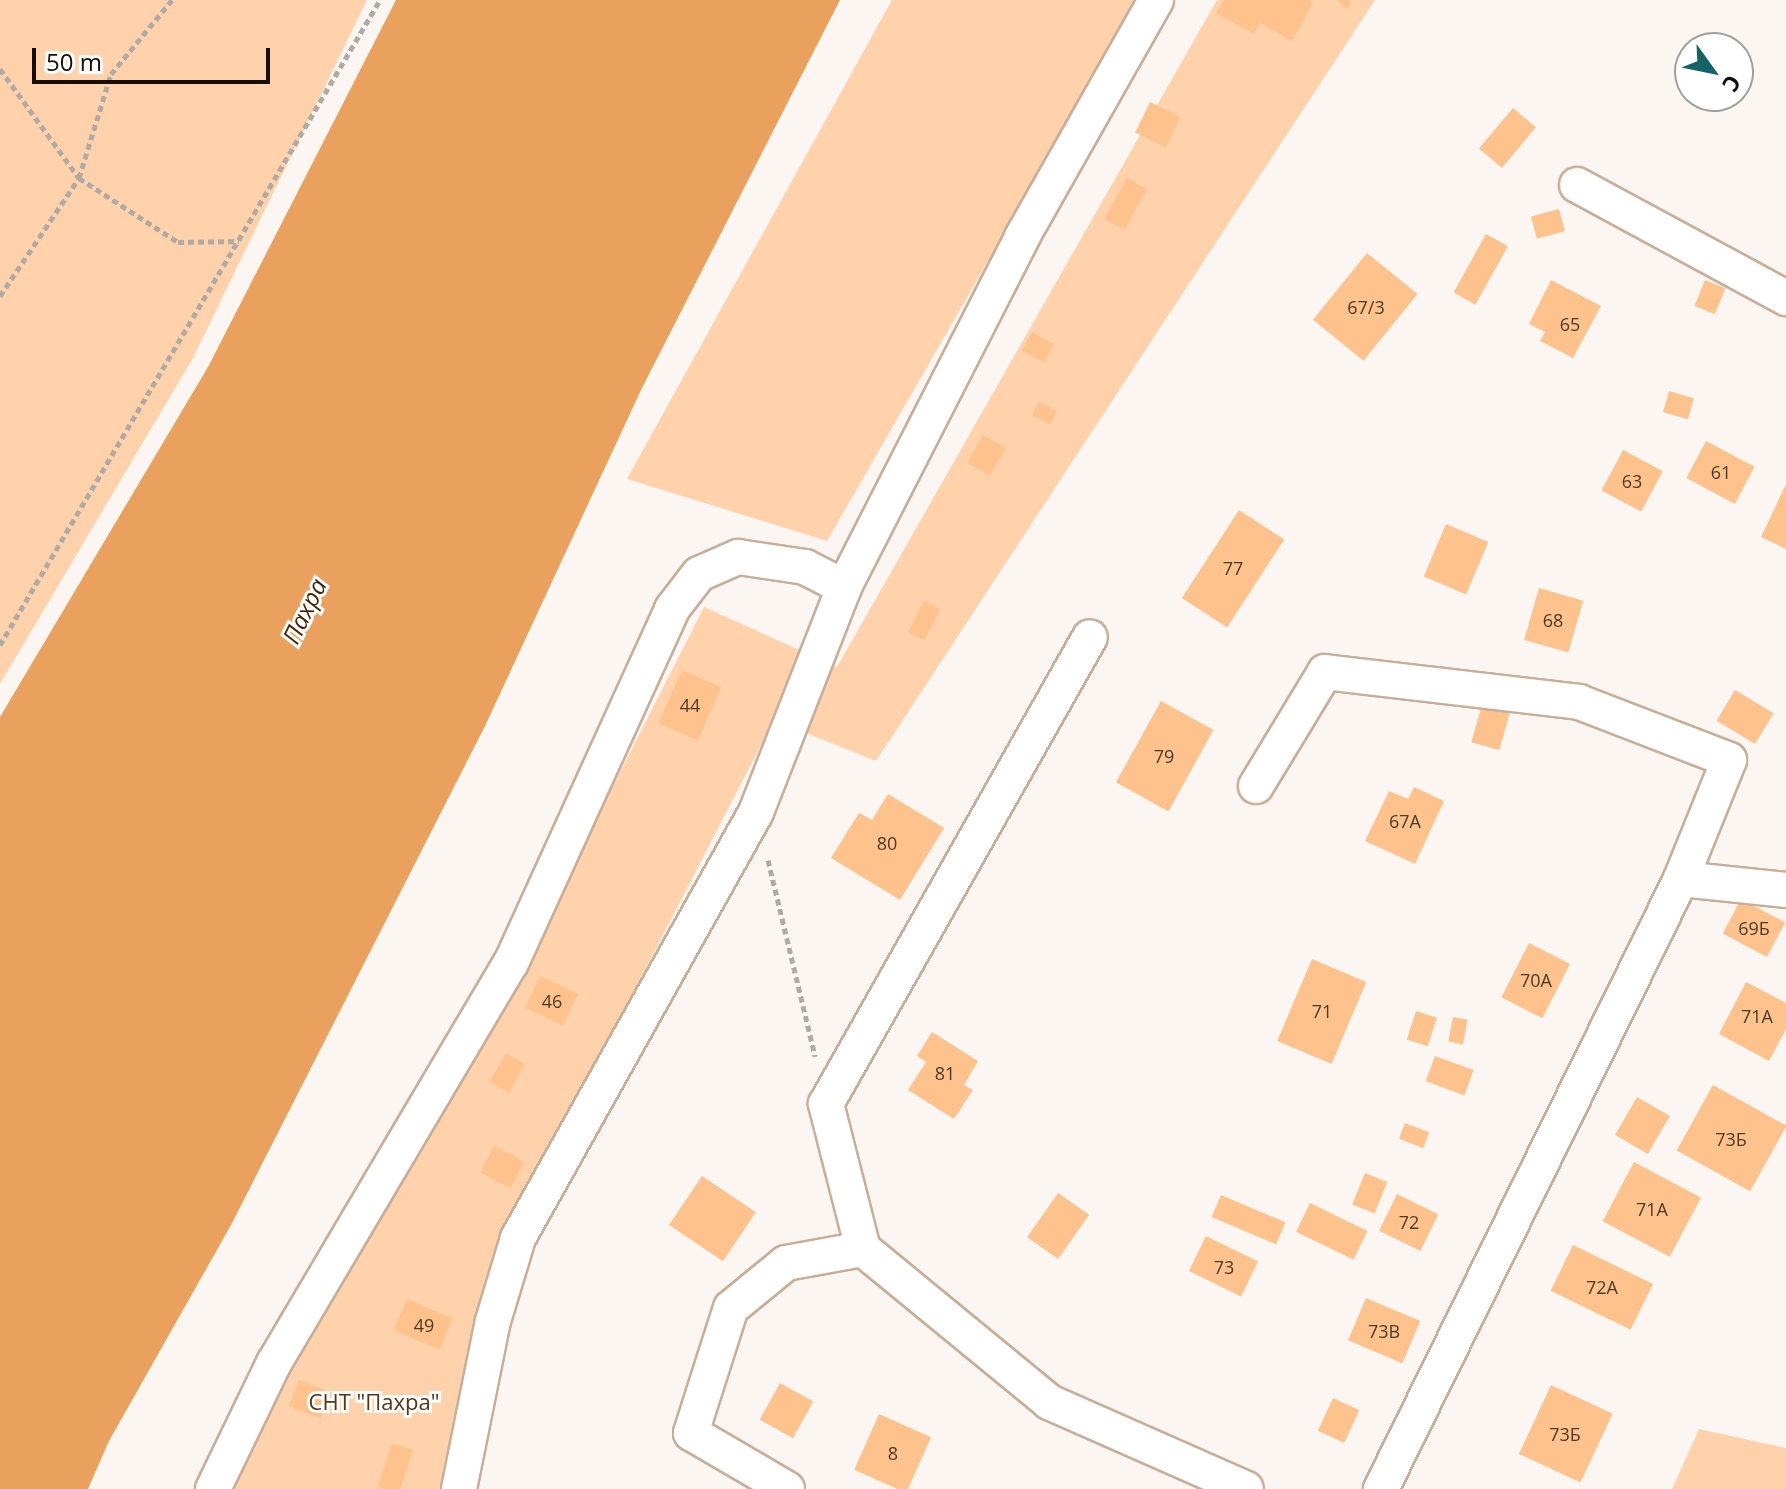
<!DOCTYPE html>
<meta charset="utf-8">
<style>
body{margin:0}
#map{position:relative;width:1786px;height:1489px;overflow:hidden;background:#fcf6f2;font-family:"Open Sans",sans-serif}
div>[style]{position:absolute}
.green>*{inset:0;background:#ffd2ab}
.water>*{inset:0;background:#eaa15d}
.building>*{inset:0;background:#fec28d;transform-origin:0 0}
.path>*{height:5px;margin-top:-2.5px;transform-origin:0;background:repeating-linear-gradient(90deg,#b0a9a4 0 6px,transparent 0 10px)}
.roads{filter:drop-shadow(2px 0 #c8ae98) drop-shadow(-2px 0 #c8ae98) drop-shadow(0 2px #c8ae98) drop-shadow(0 -2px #c8ae98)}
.minor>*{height:34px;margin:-17px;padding:0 17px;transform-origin:17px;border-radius:17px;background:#fff}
span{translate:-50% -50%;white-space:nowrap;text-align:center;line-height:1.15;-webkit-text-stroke:6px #fff;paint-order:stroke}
.number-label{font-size:18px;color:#4f3a28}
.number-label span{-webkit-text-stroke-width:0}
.park-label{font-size:22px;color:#533518}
.water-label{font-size:24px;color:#412406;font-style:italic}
.north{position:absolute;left:1674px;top:32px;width:80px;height:80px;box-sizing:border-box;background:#fff;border:2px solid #a19e9b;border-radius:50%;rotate:123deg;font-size:22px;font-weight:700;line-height:32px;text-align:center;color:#150d06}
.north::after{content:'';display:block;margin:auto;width:28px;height:36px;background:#146467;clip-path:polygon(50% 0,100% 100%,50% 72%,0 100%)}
.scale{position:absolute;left:32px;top:48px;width:238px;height:36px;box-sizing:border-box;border:4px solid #150d06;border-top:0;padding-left:10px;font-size:24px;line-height:28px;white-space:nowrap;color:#150d06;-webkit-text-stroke:6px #fff;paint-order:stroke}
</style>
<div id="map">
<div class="green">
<i style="clip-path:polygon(0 0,367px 0,193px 358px,0 684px)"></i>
<i style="clip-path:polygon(892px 0,1138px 0,827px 541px,627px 479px)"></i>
<i style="clip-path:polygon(1217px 0,1375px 0,876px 761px,774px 720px,492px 1266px,444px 1489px,223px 1489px,511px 987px,704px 607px,837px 667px)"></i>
<i style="clip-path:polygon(1699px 1429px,1786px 1448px,1786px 1489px,1672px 1489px)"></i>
</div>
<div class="water">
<i style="clip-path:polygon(396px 0,840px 0,641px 390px,485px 726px,231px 1225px,109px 1441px,88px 1489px,0 1489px,0 717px,208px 367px)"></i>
</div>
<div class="building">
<i style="clip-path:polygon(1224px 0,1308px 0,1313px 3px,1292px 41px,1260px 23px,1254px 34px,1216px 13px)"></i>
<i style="clip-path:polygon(1337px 0,1352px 0,1347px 9px)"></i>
<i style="left:1150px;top:102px;width:34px;height:34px;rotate:26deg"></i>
<i style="left:1513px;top:108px;width:30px;height:53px;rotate:40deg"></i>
<i style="left:1127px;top:178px;width:23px;height:47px;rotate:29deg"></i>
<i style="left:1559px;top:209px;width:23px;height:29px;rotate:75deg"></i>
<i style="left:1486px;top:234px;width:25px;height:67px;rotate:29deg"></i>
<i style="left:1367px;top:253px;width:65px;height:86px;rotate:39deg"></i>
<i style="clip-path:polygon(1551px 280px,1601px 306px,1573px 358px,1540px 341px,1545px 332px,1529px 324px)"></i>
<i style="left:1705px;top:280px;width:22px;height:28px;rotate:22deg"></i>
<i style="left:1032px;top:332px;width:25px;height:21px;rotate:29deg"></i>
<i style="left:1669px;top:391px;width:26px;height:22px;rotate:16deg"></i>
<i style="left:1039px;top:402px;width:20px;height:15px;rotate:27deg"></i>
<i style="left:983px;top:435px;width:26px;height:32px;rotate:29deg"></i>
<i style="left:1706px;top:441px;width:55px;height:42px;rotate:28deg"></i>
<i style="left:1623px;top:450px;width:45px;height:46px;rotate:28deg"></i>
<i style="clip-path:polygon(1786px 484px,1786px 549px,1761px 537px)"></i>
<i style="left:1239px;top:510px;width:54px;height:105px;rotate:33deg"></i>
<i style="left:1446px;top:524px;width:46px;height:57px;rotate:23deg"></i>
<i style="left:1539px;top:588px;width:46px;height:54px;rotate:16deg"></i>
<i style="left:924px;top:601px;width:18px;height:35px;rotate:27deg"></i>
<i style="left:682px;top:670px;width:43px;height:58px;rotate:24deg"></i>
<i style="left:1735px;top:690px;width:45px;height:36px;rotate:31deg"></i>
<i style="left:1484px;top:698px;width:29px;height:46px;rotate:16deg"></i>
<i style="left:1161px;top:701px;width:60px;height:93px;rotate:29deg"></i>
<i style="clip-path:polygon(1414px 787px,1444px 801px,1415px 864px,1365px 841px,1389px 791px,1408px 799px)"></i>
<i style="clip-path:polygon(888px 794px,944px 828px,900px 900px,831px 858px,859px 813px,872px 820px)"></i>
<i style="left:1741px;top:899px;width:50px;height:39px;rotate:28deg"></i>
<i style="left:1529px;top:943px;width:46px;height:61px;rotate:27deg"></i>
<i style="left:1312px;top:959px;width:59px;height:89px;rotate:23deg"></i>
<i style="left:540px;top:976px;width:42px;height:35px;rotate:25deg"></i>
<i style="clip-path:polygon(1746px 982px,1786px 1003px,1786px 1029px,1769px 1061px,1719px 1034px)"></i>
<i style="left:1416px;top:1011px;width:22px;height:30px;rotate:18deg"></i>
<i style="left:1453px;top:1017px;width:15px;height:25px;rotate:11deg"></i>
<i style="clip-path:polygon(932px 1032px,978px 1061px,964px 1085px,973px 1090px,954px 1119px,908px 1090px,926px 1062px,917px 1056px)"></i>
<i style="left:506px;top:1053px;width:22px;height:33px;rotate:30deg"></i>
<i style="left:1435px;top:1056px;width:41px;height:27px;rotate:20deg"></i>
<i style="left:1713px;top:1085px;width:84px;height:75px;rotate:29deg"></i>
<i style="left:1637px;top:1097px;width:38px;height:44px;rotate:30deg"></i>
<i style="left:1405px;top:1123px;width:26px;height:17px;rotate:21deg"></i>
<i style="left:494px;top:1146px;width:34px;height:30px;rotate:27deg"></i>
<i style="left:1634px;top:1162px;width:76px;height:67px;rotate:28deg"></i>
<i style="left:1365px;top:1173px;width:24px;height:34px;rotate:22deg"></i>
<i style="left:702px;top:1176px;width:65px;height:59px;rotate:34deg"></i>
<i style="left:1058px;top:1193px;width:38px;height:54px;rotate:35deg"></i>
<i style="left:1397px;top:1194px;width:46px;height:41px;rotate:26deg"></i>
<i style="left:1221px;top:1195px;width:70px;height:24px;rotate:23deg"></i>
<i style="left:1310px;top:1203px;width:64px;height:32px;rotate:26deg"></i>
<i style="left:1206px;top:1236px;width:58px;height:39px;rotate:26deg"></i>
<i style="left:1573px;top:1245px;width:89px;height:51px;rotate:26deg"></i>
<i style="left:1366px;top:1298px;width:59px;height:46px;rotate:23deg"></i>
<i style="left:407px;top:1299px;width:50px;height:34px;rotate:23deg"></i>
<i style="left:299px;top:1380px;width:34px;height:28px;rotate:21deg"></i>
<i style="left:780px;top:1383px;width:38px;height:42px;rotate:29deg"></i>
<i style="left:1551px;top:1385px;width:68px;height:76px;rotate:25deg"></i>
<i style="left:1333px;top:1398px;width:29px;height:36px;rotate:25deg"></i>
<i style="left:879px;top:1414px;width:57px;height:61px;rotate:24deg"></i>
<i style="left:392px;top:1443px;width:22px;height:46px;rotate:18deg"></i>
</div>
<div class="path">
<i style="left:0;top:69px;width:135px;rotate:54.1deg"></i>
<i style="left:79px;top:178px;width:118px;rotate:32.9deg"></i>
<i style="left:178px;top:242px;width:61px;rotate:-0.9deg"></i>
<i style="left:0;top:296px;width:142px;rotate:-56.2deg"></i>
<i style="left:79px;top:178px;width:109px;rotate:-72.9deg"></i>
<i style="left:111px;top:74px;width:96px;rotate:-50.5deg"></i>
<i style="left:0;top:645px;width:749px;rotate:-59.5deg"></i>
<i style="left:768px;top:860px;width:202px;rotate:76.5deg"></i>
</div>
<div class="roads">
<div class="minor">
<i style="left:1577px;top:185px;width:238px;rotate:28.4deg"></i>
<i style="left:1256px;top:786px;width:133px;rotate:-58.8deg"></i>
<i style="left:1325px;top:672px;width:256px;rotate:6.7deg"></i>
<i style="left:1579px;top:702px;width:161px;rotate:21.1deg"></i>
<i style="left:1729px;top:760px;width:128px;rotate:112deg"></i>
<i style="left:1681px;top:879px;width:680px;rotate:116.19deg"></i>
<i style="left:1681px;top:879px;width:106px;rotate:6deg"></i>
<i style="left:863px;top:1249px;width:150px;rotate:-104.3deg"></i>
<i style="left:826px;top:1104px;width:536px;rotate:-60.52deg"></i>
<i style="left:213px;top:1489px;width:140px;rotate:-64.2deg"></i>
<i style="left:274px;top:1363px;width:465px;rotate:-59.4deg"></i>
<i style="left:511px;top:963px;width:389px;rotate:-65.5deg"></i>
<i style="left:672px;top:609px;width:44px;rotate:-52.4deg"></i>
<i style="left:699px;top:574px;width:43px;rotate:-23.6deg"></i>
<i style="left:738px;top:557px;width:68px;rotate:8.5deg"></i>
<i style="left:805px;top:567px;width:44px;rotate:27.1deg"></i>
<i style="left:844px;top:587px;width:393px;rotate:-63deg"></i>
<i style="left:1022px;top:237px;width:272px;rotate:-60.5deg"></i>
<i style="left:459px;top:1489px;width:171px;rotate:-78.6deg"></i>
<i style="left:493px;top:1321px;width:87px;rotate:-73.2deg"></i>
<i style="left:518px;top:1238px;width:488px;rotate:-60.8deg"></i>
<i style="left:756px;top:812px;width:242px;rotate:-68.6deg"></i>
<i style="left:787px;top:1489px;width:111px;rotate:-149.7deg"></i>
<i style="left:691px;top:1433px;width:131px;rotate:-72.3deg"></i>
<i style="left:731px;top:1308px;width:71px;rotate:-39.3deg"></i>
<i style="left:786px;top:1263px;width:78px;rotate:-10.3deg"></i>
<i style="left:863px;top:1249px;width:241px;rotate:39.4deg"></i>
<i style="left:1049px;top:1402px;width:215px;rotate:23.8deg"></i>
</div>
</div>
<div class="number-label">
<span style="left:1366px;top:307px">67/3</span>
<span style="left:1570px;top:324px">65</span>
<span style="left:1721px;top:472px">61</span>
<span style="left:1632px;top:481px">63</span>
<span style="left:1233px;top:568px">77</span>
<span style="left:1553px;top:620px">68</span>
<span style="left:690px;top:705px">44</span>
<span style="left:1164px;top:756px">79</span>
<span style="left:1405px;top:821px">67А</span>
<span style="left:887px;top:843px">80</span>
<span style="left:1754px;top:928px">69Б</span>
<span style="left:1536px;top:980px">70А</span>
<span style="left:552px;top:1001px">46</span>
<span style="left:1322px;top:1011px">71</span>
<span style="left:1757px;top:1016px">71А</span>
<span style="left:945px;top:1073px">81</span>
<span style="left:1731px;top:1139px">73Б</span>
<span style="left:1652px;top:1209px">71А</span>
<span style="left:1409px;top:1222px">72</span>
<span style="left:1224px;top:1267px">73</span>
<span style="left:1602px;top:1287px">72А</span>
<span style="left:424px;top:1325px">49</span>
<span style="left:1384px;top:1331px">73В</span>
<span style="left:1565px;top:1434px">73Б</span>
<span style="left:893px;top:1453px">8</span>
</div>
<div class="park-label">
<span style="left:374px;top:1402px">СНТ "Пахра"</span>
</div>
<div class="water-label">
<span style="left:304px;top:611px;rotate:-64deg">Пахра</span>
</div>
<div class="north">С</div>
<div class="scale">50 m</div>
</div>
